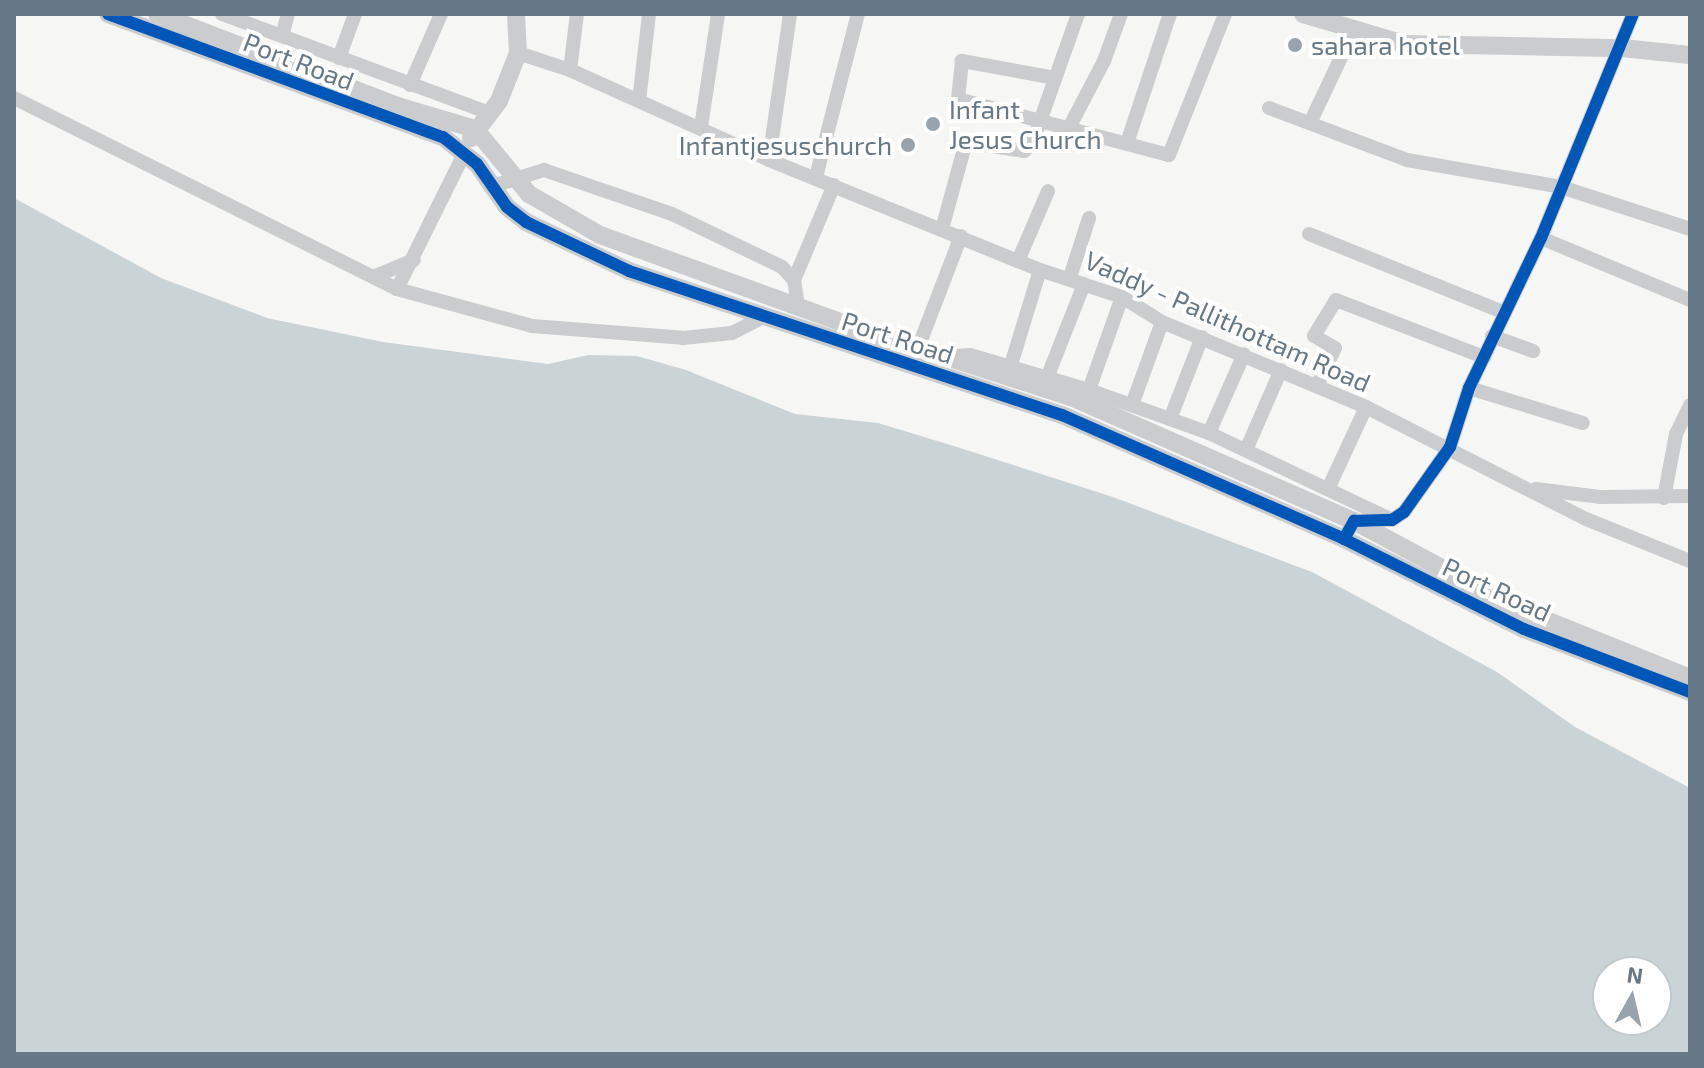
<!DOCTYPE html>
<style>
body{margin:0}
#map{position:relative;width:1704px;height:1068px;overflow:hidden;background:#f6f6f5;font-family:"Exo 2",sans-serif}
div>[style]{position:absolute}
.water>*{inset:0;background:#cad3d6}
.minor>*{height:14px;margin:-7px;padding:0 7px;transform-origin:7px;border-radius:7px;background:#cbcccd}
.tertiary>*{height:18px;margin:-9px;padding:0 9px;transform-origin:9px;border-radius:9px;background:#cbcccd}
.cycleway>*{height:12px;margin:-6px;padding:0 6px;transform-origin:6px;border-radius:6px;background:#0057b8}
.dots>*{width:22px;height:22px;translate:-50% -50%;box-sizing:border-box;border:4px solid #fff;border-radius:50%}
span{translate:-50% -50%;white-space:nowrap;text-align:center;line-height:1.15;-webkit-text-stroke:8px #fff;paint-order:stroke}
.poi-label{font-size:26px;color:#667886}
.left{translate:0 -50%;text-align:left}
.right{translate:-100% -50%;text-align:right}
.street-label{font-size:26px;color:#667886}
.frame{position:absolute;inset:0;border:16px solid #667886;pointer-events:none}
.north{position:absolute;left:1592px;top:956px;width:80px;height:80px;box-sizing:border-box;background:#fff;border:2px solid #c2c9cf;border-radius:50%;rotate:8deg;font-size:22px;font-weight:700;line-height:32px;text-align:center;color:#667886}
.north::after{content:'';display:block;margin:auto;width:28px;height:36px;background:#98a4ad;clip-path:polygon(50% 0,100% 100%,50% 72%,0 100%)}
</style>
<div id="map">
<div class="water">
<i style="clip-path:polygon(evenodd,14px 198px,161px 278px,267px 318px,383px 342px,548px 364px,588px 355px,637px 356px,686px 370px,795px 414px,878px 423px,957px 447px,1113px 497px,1312px 572px,1497px 672px,1575px 727px,1690px 788px,1690px 1054px,14px 1054px,14px 198px,1608px 972px,1656px 972px,1656px 1020px,1608px 1020px,1608px 972px)"></i>
</div>
<div class="minor">
<i style="left:222px;top:14px;width:286px;rotate:20.3deg"></i>
<i style="left:282px;top:36px;width:23px;rotate:-75deg"></i>
<i style="left:518px;top:53px;width:55px;rotate:18.1deg"></i>
<i style="left:570px;top:70px;width:218px;rotate:24.3deg"></i>
<i style="left:769px;top:160px;width:292px;rotate:22.1deg"></i>
<i style="left:1040px;top:270px;width:86px;rotate:18.2deg"></i>
<i style="left:1122px;top:297px;width:47px;rotate:32deg"></i>
<i style="left:1162px;top:322px;width:221px;rotate:22.6deg"></i>
<i style="left:1366px;top:407px;width:247px;rotate:27deg"></i>
<i style="left:1586px;top:519px;width:112px;rotate:22deg"></i>
<i style="left:339px;top:58px;width:47px;rotate:-70deg"></i>
<i style="left:570px;top:70px;width:56px;rotate:-82.9deg"></i>
<i style="left:1055px;top:78px;width:95px;rotate:-169.6deg"></i>
<i style="left:962px;top:61px;width:38px;rotate:96deg"></i>
<i style="left:958px;top:99px;width:218px;rotate:14.9deg"></i>
<i style="left:1169px;top:155px;width:152px;rotate:-68.3deg"></i>
<i style="left:410px;top:85px;width:77px;rotate:-66.4deg"></i>
<i style="left:14px;top:98px;width:428px;rotate:26.5deg"></i>
<i style="left:397px;top:289px;width:153px;rotate:-63.6deg"></i>
<i style="left:639px;top:101px;width:88px;rotate:-83.4deg"></i>
<i style="left:1269px;top:108px;width:147px;rotate:20.6deg"></i>
<i style="left:1407px;top:160px;width:156px;rotate:9.9deg"></i>
<i style="left:1561px;top:187px;width:136px;rotate:18deg"></i>
<i style="left:1310px;top:123px;width:101px;rotate:-64.7deg"></i>
<i style="left:1070px;top:126px;width:73px;rotate:-62.4deg"></i>
<i style="left:1104px;top:61px;width:50px;rotate:-70.1deg"></i>
<i style="left:701px;top:127px;width:114px;rotate:-81.4deg"></i>
<i style="left:1127px;top:143px;width:136px;rotate:-71.6deg"></i>
<i style="left:769px;top:160px;width:148px;rotate:-81.8deg"></i>
<i style="left:816px;top:177px;width:168px;rotate:-75.6deg"></i>
<i style="left:490px;top:187px;width:57px;rotate:-17.5deg"></i>
<i style="left:544px;top:170px;width:135px;rotate:19deg"></i>
<i style="left:672px;top:214px;width:122px;rotate:25.7deg"></i>
<i style="left:782px;top:267px;width:18px;rotate:47deg"></i>
<i style="left:794px;top:280px;width:26px;rotate:81deg"></i>
<i style="left:942px;top:229px;width:90px;rotate:-74.6deg"></i>
<i style="left:966px;top:142px;width:59px;rotate:8.8deg"></i>
<i style="left:1024px;top:151px;width:11px;rotate:-41deg"></i>
<i style="left:1032px;top:144px;width:138px;rotate:-70.5deg"></i>
<i style="left:1309px;top:234px;width:209px;rotate:21.9deg"></i>
<i style="left:1541px;top:238px;width:161px;rotate:22.6deg"></i>
<i style="left:1018px;top:261px;width:76px;rotate:-66.8deg"></i>
<i style="left:373px;top:277px;width:44px;rotate:-22.5deg"></i>
<i style="left:1070px;top:277px;width:62px;rotate:-72.1deg"></i>
<i style="left:794px;top:280px;width:103px;rotate:-67.2deg"></i>
<i style="left:397px;top:289px;width:140px;rotate:15.3deg"></i>
<i style="left:532px;top:326px;width:151px;rotate:4.5deg"></i>
<i style="left:683px;top:338px;width:49px;rotate:-5.8deg"></i>
<i style="left:732px;top:333px;width:38px;rotate:-27deg"></i>
<i style="left:1492px;top:336px;width:44px;rotate:20.1deg"></i>
<i style="left:918px;top:348px;width:120px;rotate:-69deg"></i>
<i style="left:953px;top:356px;width:17px;rotate:-3deg"></i>
<i style="left:970px;top:355px;width:124px;rotate:16.4deg"></i>
<i style="left:1089px;top:390px;width:127px;rotate:19.7deg"></i>
<i style="left:1209px;top:433px;width:198px;rotate:25.4deg"></i>
<i style="left:1010px;top:368px;width:102px;rotate:-73deg"></i>
<i style="left:1047px;top:378px;width:101px;rotate:-68.5deg"></i>
<i style="left:1317px;top:386px;width:42px;rotate:-64.7deg"></i>
<i style="left:1335px;top:348px;width:24px;rotate:-150deg"></i>
<i style="left:1314px;top:336px;width:42px;rotate:-58.6deg"></i>
<i style="left:1336px;top:300px;width:159px;rotate:21.1deg"></i>
<i style="left:1469px;top:388px;width:119px;rotate:17.1deg"></i>
<i style="left:1089px;top:390px;width:99px;rotate:-70.5deg"></i>
<i style="left:1132px;top:405px;width:88px;rotate:-70.1deg"></i>
<i style="left:1170px;top:419px;width:88px;rotate:-68.7deg"></i>
<i style="left:1209px;top:433px;width:86px;rotate:-66.1deg"></i>
<i style="left:1246px;top:450px;width:87px;rotate:-66.4deg"></i>
<i style="left:1328px;top:489px;width:90px;rotate:-65.1deg"></i>
<i style="left:1536px;top:489px;width:64px;rotate:7.1deg"></i>
<i style="left:1600px;top:497px;width:90px;rotate:-0.6deg"></i>
<i style="left:1664px;top:498px;width:65px;rotate:-79.4deg"></i>
<i style="left:1676px;top:434px;width:32px;rotate:-64deg"></i>
<i style="left:1344px;top:539px;width:21px;rotate:-61deg"></i>
<i style="left:1354px;top:521px;width:38px;rotate:-2deg"></i>
<i style="left:1392px;top:520px;width:14px;rotate:-34deg"></i>
<i style="left:1404px;top:512px;width:80px;rotate:-54.7deg"></i>
<i style="left:1450px;top:447px;width:62px;rotate:-72.1deg"></i>
<i style="left:1469px;top:388px;width:166px;rotate:-64.4deg"></i>
<i style="left:1541px;top:238px;width:242px;rotate:-67.7deg"></i>
</div>
<div class="tertiary">
<i style="left:108px;top:14px;width:357px;rotate:20.2deg"></i>
<i style="left:443px;top:137px;width:43px;rotate:38.5deg"></i>
<i style="left:477px;top:164px;width:52px;rotate:55.1deg"></i>
<i style="left:507px;top:207px;width:24px;rotate:38deg"></i>
<i style="left:526px;top:222px;width:114px;rotate:25.4deg"></i>
<i style="left:629px;top:271px;width:456px;rotate:18.4deg"></i>
<i style="left:1062px;top:415px;width:308px;rotate:23.7deg"></i>
<i style="left:1344px;top:539px;width:201px;rotate:26.6deg"></i>
<i style="left:1524px;top:629px;width:178px;rotate:20.8deg"></i>
<i style="left:157px;top:14px;width:261px;rotate:20.9deg"></i>
<i style="left:401px;top:107px;width:77px;rotate:16.6deg"></i>
<i style="left:475px;top:129px;width:85px;rotate:50.3deg"></i>
<i style="left:529px;top:194px;width:82px;rotate:30deg"></i>
<i style="left:600px;top:235px;width:273px;rotate:19.9deg"></i>
<i style="left:857px;top:328px;width:225px;rotate:17.9deg"></i>
<i style="left:1071px;top:397px;width:309px;rotate:23.7deg"></i>
<i style="left:1354px;top:521px;width:184px;rotate:28.2deg"></i>
<i style="left:1516px;top:608px;width:188px;rotate:21.9deg"></i>
<i style="left:1303px;top:14px;width:105px;rotate:16.5deg"></i>
<i style="left:1404px;top:44px;width:218px;rotate:1.1deg"></i>
<i style="left:1622px;top:48px;width:68px;rotate:5.9deg"></i>
<i style="left:471px;top:138px;width:46px;rotate:-52.9deg"></i>
<i style="left:499px;top:101px;width:52px;rotate:-68.4deg"></i>
<i style="left:518px;top:53px;width:39px;rotate:-93deg"></i>
</div>
<div class="cycleway">
<i style="left:108px;top:14px;width:357px;rotate:20.2deg"></i>
<i style="left:443px;top:137px;width:43px;rotate:38.5deg"></i>
<i style="left:477px;top:164px;width:52px;rotate:55.1deg"></i>
<i style="left:507px;top:207px;width:24px;rotate:38deg"></i>
<i style="left:526px;top:222px;width:114px;rotate:25.4deg"></i>
<i style="left:629px;top:271px;width:456px;rotate:18.4deg"></i>
<i style="left:1062px;top:415px;width:308px;rotate:23.7deg"></i>
<i style="left:1344px;top:539px;width:201px;rotate:26.6deg"></i>
<i style="left:1524px;top:629px;width:178px;rotate:20.8deg"></i>
<i style="left:1344px;top:539px;width:21px;rotate:-61deg"></i>
<i style="left:1354px;top:521px;width:38px;rotate:-2deg"></i>
<i style="left:1392px;top:520px;width:14px;rotate:-34deg"></i>
<i style="left:1404px;top:512px;width:80px;rotate:-54.7deg"></i>
<i style="left:1450px;top:447px;width:62px;rotate:-72.1deg"></i>
<i style="left:1469px;top:388px;width:166px;rotate:-64.4deg"></i>
<i style="left:1541px;top:238px;width:242px;rotate:-67.7deg"></i>
</div>
<div class="dots">
<i style="left:1295px;top:45px;background:#98a4ad"></i>
<i style="left:933px;top:124px;background:#98a4ad"></i>
<i style="left:908px;top:145px;background:#98a4ad"></i>
</div>
<div class="poi-label">
<span class="left" style="left:1311px;top:45px">sahara hotel</span>
<span class="left" style="left:949px;top:124px">Infant<br>Jesus Church</span>
<span class="right" style="left:892px;top:145px">Infantjesuschurch</span>
</div>
<div class="street-label">
<span style="left:299px;top:61px;rotate:21deg">Port Road</span>
<span style="left:1228px;top:321px;rotate:24deg">Vaddy - Pallithottam Road</span>
<span style="left:898px;top:337px;rotate:18deg">Port Road</span>
<span style="left:1497px;top:589px;rotate:25deg">Port Road</span>
</div>
<div class="frame"></div>
<div class="north">N</div>
</div>
